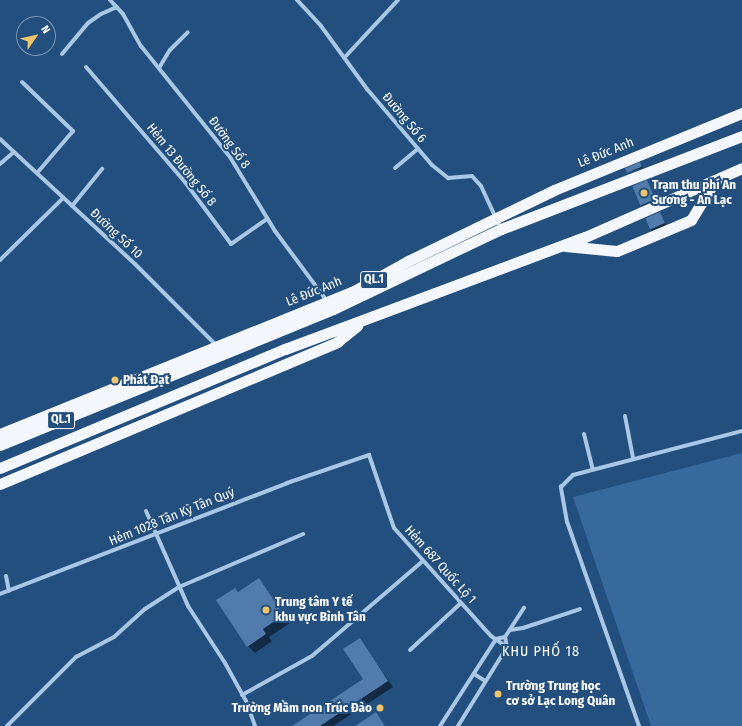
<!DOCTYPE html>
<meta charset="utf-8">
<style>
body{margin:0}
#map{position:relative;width:742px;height:726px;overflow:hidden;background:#234f7f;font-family:"Fira Sans Condensed",sans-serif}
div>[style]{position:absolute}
.green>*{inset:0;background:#37699d}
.shadow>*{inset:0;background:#0007}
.building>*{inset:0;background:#507baa;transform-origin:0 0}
.minor>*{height:4px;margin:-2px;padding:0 2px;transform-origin:2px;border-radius:2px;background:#a9c7e6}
.trunk>*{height:11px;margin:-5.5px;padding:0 5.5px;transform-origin:5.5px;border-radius:5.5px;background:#f4f8fe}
.dots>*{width:11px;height:11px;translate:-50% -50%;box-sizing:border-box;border:2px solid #234f7f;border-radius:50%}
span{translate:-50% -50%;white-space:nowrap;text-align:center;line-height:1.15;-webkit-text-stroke:4px #234f7f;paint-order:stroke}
.shield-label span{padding:1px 3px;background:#234f7f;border:1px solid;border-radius:3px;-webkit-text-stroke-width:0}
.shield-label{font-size:12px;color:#fff;font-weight:700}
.street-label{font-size:13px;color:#fff}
.poi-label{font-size:13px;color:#fff;font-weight:700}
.left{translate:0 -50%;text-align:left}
.right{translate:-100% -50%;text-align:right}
.neighbourhood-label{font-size:14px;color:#fff;letter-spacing:1px}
.north{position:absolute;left:16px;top:16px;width:40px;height:40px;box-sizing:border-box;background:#234f7f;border:1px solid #7b95b2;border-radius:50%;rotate:56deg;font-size:11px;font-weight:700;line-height:16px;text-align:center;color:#fff}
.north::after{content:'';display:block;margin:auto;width:14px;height:18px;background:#f1c56c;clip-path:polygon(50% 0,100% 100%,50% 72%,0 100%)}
</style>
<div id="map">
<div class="green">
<i style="clip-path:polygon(742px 453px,742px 726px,651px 726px,573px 497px)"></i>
</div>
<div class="shadow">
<i style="clip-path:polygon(640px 163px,643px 168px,628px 172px)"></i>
<i style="clip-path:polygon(647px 181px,656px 200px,642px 206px,640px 205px)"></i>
<i style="clip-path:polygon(660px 213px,666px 225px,652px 231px,650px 229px)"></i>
<i style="clip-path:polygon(259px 579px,290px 623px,269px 637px,272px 641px,255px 653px,248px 646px,239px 593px)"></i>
<i style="clip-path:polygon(359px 639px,393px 687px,333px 726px,294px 726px,364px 680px)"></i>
</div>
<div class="building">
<i style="left:640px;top:162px;width:5px;height:16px;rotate:68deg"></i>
<i style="left:647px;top:180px;width:21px;height:16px;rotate:67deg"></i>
<i style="left:660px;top:212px;width:12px;height:16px;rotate:66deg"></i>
<i style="clip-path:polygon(259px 578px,284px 615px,263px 629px,266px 634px,247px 647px,216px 600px,235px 588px,238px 592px)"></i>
<i style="clip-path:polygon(360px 638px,388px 681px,320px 726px,292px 726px,363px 679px,343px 649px)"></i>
<i style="clip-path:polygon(376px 712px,385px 726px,355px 726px)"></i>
</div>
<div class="minor">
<i style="left:110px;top:0;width:19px;rotate:47deg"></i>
<i style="left:123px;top:14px;width:37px;rotate:61deg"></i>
<i style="left:141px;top:46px;width:142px;rotate:51.3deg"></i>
<i style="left:230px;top:157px;width:87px;rotate:58.7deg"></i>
<i style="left:275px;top:231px;width:87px;rotate:53.4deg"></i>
<i style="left:297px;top:0;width:35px;rotate:47deg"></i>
<i style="left:321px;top:26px;width:78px;rotate:53.9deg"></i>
<i style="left:367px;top:89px;width:100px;rotate:49.5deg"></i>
<i style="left:432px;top:165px;width:21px;rotate:39deg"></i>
<i style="left:448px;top:178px;width:24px;rotate:-5deg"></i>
<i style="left:472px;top:176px;width:13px;rotate:48deg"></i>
<i style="left:481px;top:186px;width:47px;rotate:65.1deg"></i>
<i style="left:62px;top:54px;width:40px;rotate:-50deg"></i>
<i style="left:88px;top:23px;width:16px;rotate:-35deg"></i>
<i style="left:101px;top:14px;width:17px;rotate:-24deg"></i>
<i style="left:345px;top:57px;width:78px;rotate:-47.1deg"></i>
<i style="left:86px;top:67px;width:152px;rotate:49.3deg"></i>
<i style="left:185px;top:182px;width:77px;rotate:53.4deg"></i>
<i style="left:231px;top:244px;width:44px;rotate:-34.8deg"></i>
<i style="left:159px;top:68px;width:21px;rotate:-59deg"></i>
<i style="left:170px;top:50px;width:25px;rotate:-45deg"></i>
<i style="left:22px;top:82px;width:71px;rotate:43.9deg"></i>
<i style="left:73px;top:131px;width:55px;rotate:130.6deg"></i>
<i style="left:0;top:139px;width:184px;rotate:42.8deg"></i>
<i style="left:135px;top:264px;width:116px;rotate:45deg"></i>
<i style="left:0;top:164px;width:18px;rotate:-41deg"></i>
<i style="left:395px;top:168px;width:30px;rotate:-40deg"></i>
<i style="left:72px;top:206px;width:48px;rotate:-51deg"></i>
<i style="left:0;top:260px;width:88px;rotate:-44.5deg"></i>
<i style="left:625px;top:416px;width:43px;rotate:79.2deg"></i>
<i style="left:584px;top:434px;width:36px;rotate:76deg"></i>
<i style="left:146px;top:511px;width:104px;rotate:66.1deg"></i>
<i style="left:188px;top:606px;width:68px;rotate:57deg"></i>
<i style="left:225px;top:663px;width:43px;rotate:61.1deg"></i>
<i style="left:246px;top:701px;width:27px;rotate:70deg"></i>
<i style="left:6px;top:576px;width:15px;rotate:79deg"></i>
<i style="left:0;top:594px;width:308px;rotate:-21.1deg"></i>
<i style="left:287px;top:483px;width:87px;rotate:-18.9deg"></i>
<i style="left:369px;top:455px;width:77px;rotate:71.1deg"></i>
<i style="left:394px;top:528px;width:145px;rotate:48.1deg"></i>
<i style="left:491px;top:636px;width:19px;rotate:35deg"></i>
<i style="left:510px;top:630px;width:13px;rotate:-9deg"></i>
<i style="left:523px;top:628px;width:60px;rotate:-18.4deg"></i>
<i style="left:410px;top:650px;width:69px;rotate:-42.7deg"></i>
<i style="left:474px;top:674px;width:13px;rotate:32deg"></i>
<i style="left:242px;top:695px;width:80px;rotate:-29.1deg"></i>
<i style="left:312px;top:656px;width:146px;rotate:-40.6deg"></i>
<i style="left:7px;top:726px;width:98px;rotate:-45deg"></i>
<i style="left:76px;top:657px;width:43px;rotate:-27.8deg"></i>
<i style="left:114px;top:637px;width:42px;rotate:-42.1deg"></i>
<i style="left:145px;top:609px;width:40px;rotate:-32.9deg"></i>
<i style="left:179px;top:587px;width:135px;rotate:-23.1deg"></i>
<i style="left:440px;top:726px;width:103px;rotate:-57.2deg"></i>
<i style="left:496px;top:639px;width:9px;rotate:-13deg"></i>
<i style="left:505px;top:637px;width:35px;rotate:-57deg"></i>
<i style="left:458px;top:726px;width:93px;rotate:-58.2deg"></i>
<i style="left:507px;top:647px;width:10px;rotate:-101deg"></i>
<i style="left:639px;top:726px;width:216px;rotate:-109.4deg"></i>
<i style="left:567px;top:522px;width:36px;rotate:-100deg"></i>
<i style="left:561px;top:487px;width:17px;rotate:-45deg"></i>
<i style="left:573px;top:475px;width:175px;rotate:-14.6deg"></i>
</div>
<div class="trunk">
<i style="left:565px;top:246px;width:52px;rotate:5.5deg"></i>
<i style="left:617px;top:251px;width:80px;rotate:-22.7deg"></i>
<i style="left:691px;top:220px;width:44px;rotate:-58.8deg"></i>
<i style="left:0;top:434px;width:380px;rotate:-22deg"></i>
<i style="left:352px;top:292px;width:64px;rotate:-29deg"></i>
<i style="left:408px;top:261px;width:162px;rotate:-25.9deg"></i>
<i style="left:554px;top:190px;width:203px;rotate:-22.3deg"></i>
<i style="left:0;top:445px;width:360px;rotate:-22.2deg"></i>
<i style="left:333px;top:309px;width:186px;rotate:-25.5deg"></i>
<i style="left:501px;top:229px;width:258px;rotate:-21.1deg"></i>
<i style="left:0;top:468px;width:309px;rotate:-22.7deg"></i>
<i style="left:285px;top:349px;width:320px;rotate:-20.5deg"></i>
<i style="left:585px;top:237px;width:171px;rotate:-23.7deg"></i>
<i style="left:0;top:484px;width:366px;rotate:-22.8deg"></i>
<i style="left:337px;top:342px;width:26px;rotate:-39deg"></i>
</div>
<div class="dots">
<i style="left:644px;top:193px;background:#f1c56c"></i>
<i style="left:115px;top:380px;background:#f1c56c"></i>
<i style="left:266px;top:610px;background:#f1c56c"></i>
<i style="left:498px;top:694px;background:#f1c56c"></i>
<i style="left:380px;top:708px;background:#f1c56c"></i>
</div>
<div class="shield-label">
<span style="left:374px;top:280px">QL.1</span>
<span style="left:61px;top:420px">QL.1</span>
</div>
<div class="street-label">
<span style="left:404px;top:118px;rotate:50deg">Đường Số 6</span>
<span style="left:229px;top:143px;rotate:54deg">Đường Số 8</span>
<span style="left:606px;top:153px;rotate:-22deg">Lê Đức Anh</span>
<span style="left:181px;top:165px;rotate:51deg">Hẻm 13 Đường Số 8</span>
<span style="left:116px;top:234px;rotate:43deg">Đường Số 10</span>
<span style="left:314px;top:292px;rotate:-22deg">Lê Đức Anh</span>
<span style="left:172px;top:517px;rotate:-22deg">Hẻm 1028 Tân Kỳ Tân Quý</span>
<span style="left:440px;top:565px;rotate:48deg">Hẻm 687 Quốc Lộ 1</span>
</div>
<div class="poi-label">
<span class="left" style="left:652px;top:193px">Trạm thu phí An<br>Sương - An Lạc</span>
<span class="left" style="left:123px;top:380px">Phát Đạt</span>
<span class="left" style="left:275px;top:610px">Trung tâm Y tế<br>khu vực Bình Tân</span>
<span class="left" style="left:506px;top:694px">Trường Trung học<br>cơ sở Lạc Long Quân</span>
<span class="right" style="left:372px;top:708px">Trường Mầm non Trúc Đào</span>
</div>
<div class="neighbourhood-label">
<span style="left:541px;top:652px">KHU PHỐ 18</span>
</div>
<div class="north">N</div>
</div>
